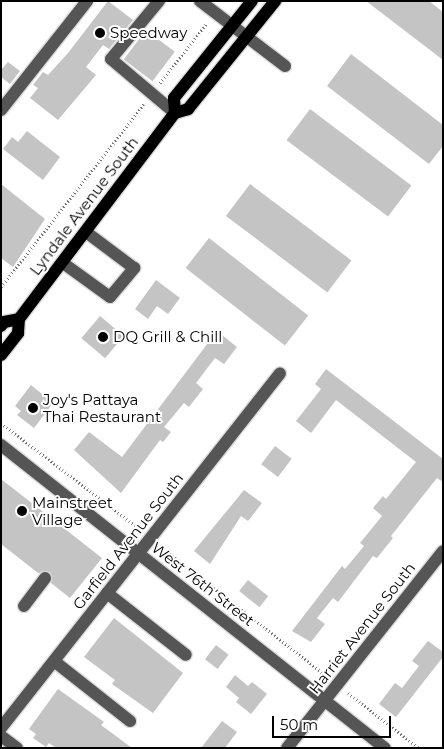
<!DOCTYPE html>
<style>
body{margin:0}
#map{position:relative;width:444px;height:749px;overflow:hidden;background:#fff;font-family:Montserrat,sans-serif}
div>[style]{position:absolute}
.building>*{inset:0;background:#c4c4c4;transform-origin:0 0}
.path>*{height:3px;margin-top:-1.5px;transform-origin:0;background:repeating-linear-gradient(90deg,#777 0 1px,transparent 0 3.5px)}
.roads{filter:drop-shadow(1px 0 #dbdbdb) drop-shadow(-1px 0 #dbdbdb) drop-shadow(0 1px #dbdbdb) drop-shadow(0 -1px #dbdbdb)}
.minor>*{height:12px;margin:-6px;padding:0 6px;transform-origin:6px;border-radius:6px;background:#555}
.major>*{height:12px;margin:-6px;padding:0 6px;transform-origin:6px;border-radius:6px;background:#000}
.dots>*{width:14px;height:14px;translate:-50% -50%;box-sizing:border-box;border:2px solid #fff;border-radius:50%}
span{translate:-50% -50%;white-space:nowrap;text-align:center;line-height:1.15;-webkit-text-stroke:4px #fff;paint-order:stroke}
.poi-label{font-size:15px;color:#000}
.left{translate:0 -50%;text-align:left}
.street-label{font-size:15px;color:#000}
.frame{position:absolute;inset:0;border:2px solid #000;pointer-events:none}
.scale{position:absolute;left:272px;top:716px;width:119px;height:22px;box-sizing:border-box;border:2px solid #000;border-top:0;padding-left:6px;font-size:15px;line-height:18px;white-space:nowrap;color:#000;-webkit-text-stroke:4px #fff;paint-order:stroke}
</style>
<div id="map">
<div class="building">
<i style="clip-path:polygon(108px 1px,133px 20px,109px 49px,103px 45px,86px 67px,96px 75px,58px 120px,30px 98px,38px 88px,33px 85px,43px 72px,48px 75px,68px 53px)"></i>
<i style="clip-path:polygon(366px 1px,429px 1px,443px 12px,443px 60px)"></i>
<i style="left:146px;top:30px;width:36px;height:37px;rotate:37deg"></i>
<i style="clip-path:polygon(351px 54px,443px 125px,443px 146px,429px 164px,327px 86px)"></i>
<i style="clip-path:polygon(8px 62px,20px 71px,10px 84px,1px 77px,1px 70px)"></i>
<i style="left:310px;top:109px;width:127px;height:39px;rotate:37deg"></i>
<i style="clip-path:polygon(27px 131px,60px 157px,43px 180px,3px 149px,12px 137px,18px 142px)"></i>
<i style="clip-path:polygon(1px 184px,45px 219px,13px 267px,1px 258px)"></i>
<i style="left:250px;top:184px;width:127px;height:40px;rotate:37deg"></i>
<i style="left:209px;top:238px;width:126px;height:38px;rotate:38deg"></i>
<i style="clip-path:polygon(156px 280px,180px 298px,168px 314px,157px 306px,148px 319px,135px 309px)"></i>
<i style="left:100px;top:316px;width:31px;height:29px;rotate:40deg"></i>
<i style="clip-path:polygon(217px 331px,237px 347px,224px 364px,215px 358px,196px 383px,203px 389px,189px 407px,184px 403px,164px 427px,171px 432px,163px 442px,160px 440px,121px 493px,74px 450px,89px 432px,122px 457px)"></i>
<i style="clip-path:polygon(326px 369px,443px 459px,443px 482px,437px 478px,391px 536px,393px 538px,377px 558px,373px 556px,338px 602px,333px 598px,317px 618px,325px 624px,311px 642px,292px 631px,342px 566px,345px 569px,364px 546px,360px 543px,382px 516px,373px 508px,383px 496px,386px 499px,416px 462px,336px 400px,311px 433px,296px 421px,321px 389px,315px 384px)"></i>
<i style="clip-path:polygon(31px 385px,53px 403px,34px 428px,17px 415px,21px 411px,15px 406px)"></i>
<i style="left:275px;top:446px;width:21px;height:23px;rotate:37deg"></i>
<i style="clip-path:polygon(1px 479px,102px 558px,70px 598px,51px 583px,50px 572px,38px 573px,1px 544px)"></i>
<i style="clip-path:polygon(244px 490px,262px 503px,248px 521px,241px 516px,210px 564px,194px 551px)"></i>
<i style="left:248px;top:580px;width:26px;height:14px;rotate:39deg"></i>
<i style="clip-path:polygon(114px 618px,183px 673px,153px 713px,112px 684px,115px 680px,84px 657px)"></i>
<i style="clip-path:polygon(428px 641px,443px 652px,443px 657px,396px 717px,379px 704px,395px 683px,402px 688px,419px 666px,412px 661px)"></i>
<i style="left:216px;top:645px;width:16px;height:18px;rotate:38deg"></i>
<i style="clip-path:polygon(235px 675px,248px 686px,252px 682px,267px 694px,251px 714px,236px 702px,239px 698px,226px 687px)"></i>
<i style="clip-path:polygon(58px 689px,104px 722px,101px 725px,132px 748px,56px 748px,49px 743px,46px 747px,33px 738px,36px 734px,29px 729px)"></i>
<i style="clip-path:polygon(222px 721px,237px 732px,225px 748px,201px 748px)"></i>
</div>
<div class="path">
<i style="left:160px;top:83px;width:76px;rotate:-51.9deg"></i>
<i style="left:1px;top:287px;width:232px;rotate:-52deg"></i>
<i style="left:1px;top:423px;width:176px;rotate:37.4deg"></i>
<i style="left:161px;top:547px;width:212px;rotate:37.9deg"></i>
<i style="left:348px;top:693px;width:90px;rotate:37.8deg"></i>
</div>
<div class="roads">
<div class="minor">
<i style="left:159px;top:1px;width:75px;rotate:129.6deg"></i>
<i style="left:111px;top:59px;width:84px;rotate:40.2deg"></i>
<i style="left:200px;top:1px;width:107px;rotate:37.4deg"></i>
<i style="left:1px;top:110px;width:139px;rotate:-51.7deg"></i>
<i style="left:63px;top:263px;width:58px;rotate:35.9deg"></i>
<i style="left:110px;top:297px;width:38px;rotate:-50deg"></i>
<i style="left:134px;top:268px;width:60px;rotate:-143.1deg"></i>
<i style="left:1px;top:445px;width:489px;rotate:38.3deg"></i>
<i style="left:107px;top:593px;width:100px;rotate:38.1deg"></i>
<i style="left:24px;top:606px;width:35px;rotate:-53deg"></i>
<i style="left:54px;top:661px;width:97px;rotate:38.3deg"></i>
<i style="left:1px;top:728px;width:451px;rotate:-51.8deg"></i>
<i style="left:1px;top:736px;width:20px;rotate:37deg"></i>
<i style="left:287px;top:748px;width:251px;rotate:-51.6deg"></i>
</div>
<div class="major">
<i style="left:175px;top:113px;width:15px;rotate:-94deg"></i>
<i style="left:174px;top:98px;width:124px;rotate:-51.2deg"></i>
<i style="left:1px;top:326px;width:5px;rotate:-53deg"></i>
<i style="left:4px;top:322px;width:15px;rotate:-11deg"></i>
<i style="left:1px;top:355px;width:28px;rotate:-52deg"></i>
<i style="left:18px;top:333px;width:14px;rotate:-86deg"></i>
<i style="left:19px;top:319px;width:258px;rotate:-52.9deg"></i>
<i style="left:175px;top:113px;width:14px;rotate:-17deg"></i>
<i style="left:188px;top:109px;width:139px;rotate:-51.1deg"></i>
</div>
</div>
<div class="dots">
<i style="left:100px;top:33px;background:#000"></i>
<i style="left:103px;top:337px;background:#000"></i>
<i style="left:33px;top:408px;background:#000"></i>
<i style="left:22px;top:511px;background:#000"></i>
</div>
<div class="poi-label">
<span class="left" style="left:110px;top:33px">Speedway</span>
<span class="left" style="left:113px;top:337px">DQ Grill &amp; Chill</span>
<span class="left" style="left:43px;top:408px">Joy's Pattaya<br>Thai Restaurant</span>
<span class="left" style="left:32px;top:511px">Mainstreet<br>Village</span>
</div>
<div class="street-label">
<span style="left:84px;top:206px;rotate:-53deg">Lyndale Avenue South</span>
<span style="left:128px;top:541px;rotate:-52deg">Garfield Avenue South</span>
<span style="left:203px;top:584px;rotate:38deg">West 76th Street</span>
<span style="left:362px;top:628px;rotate:-52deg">Harriet Avenue South</span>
</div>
<div class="frame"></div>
<div class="scale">50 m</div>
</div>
